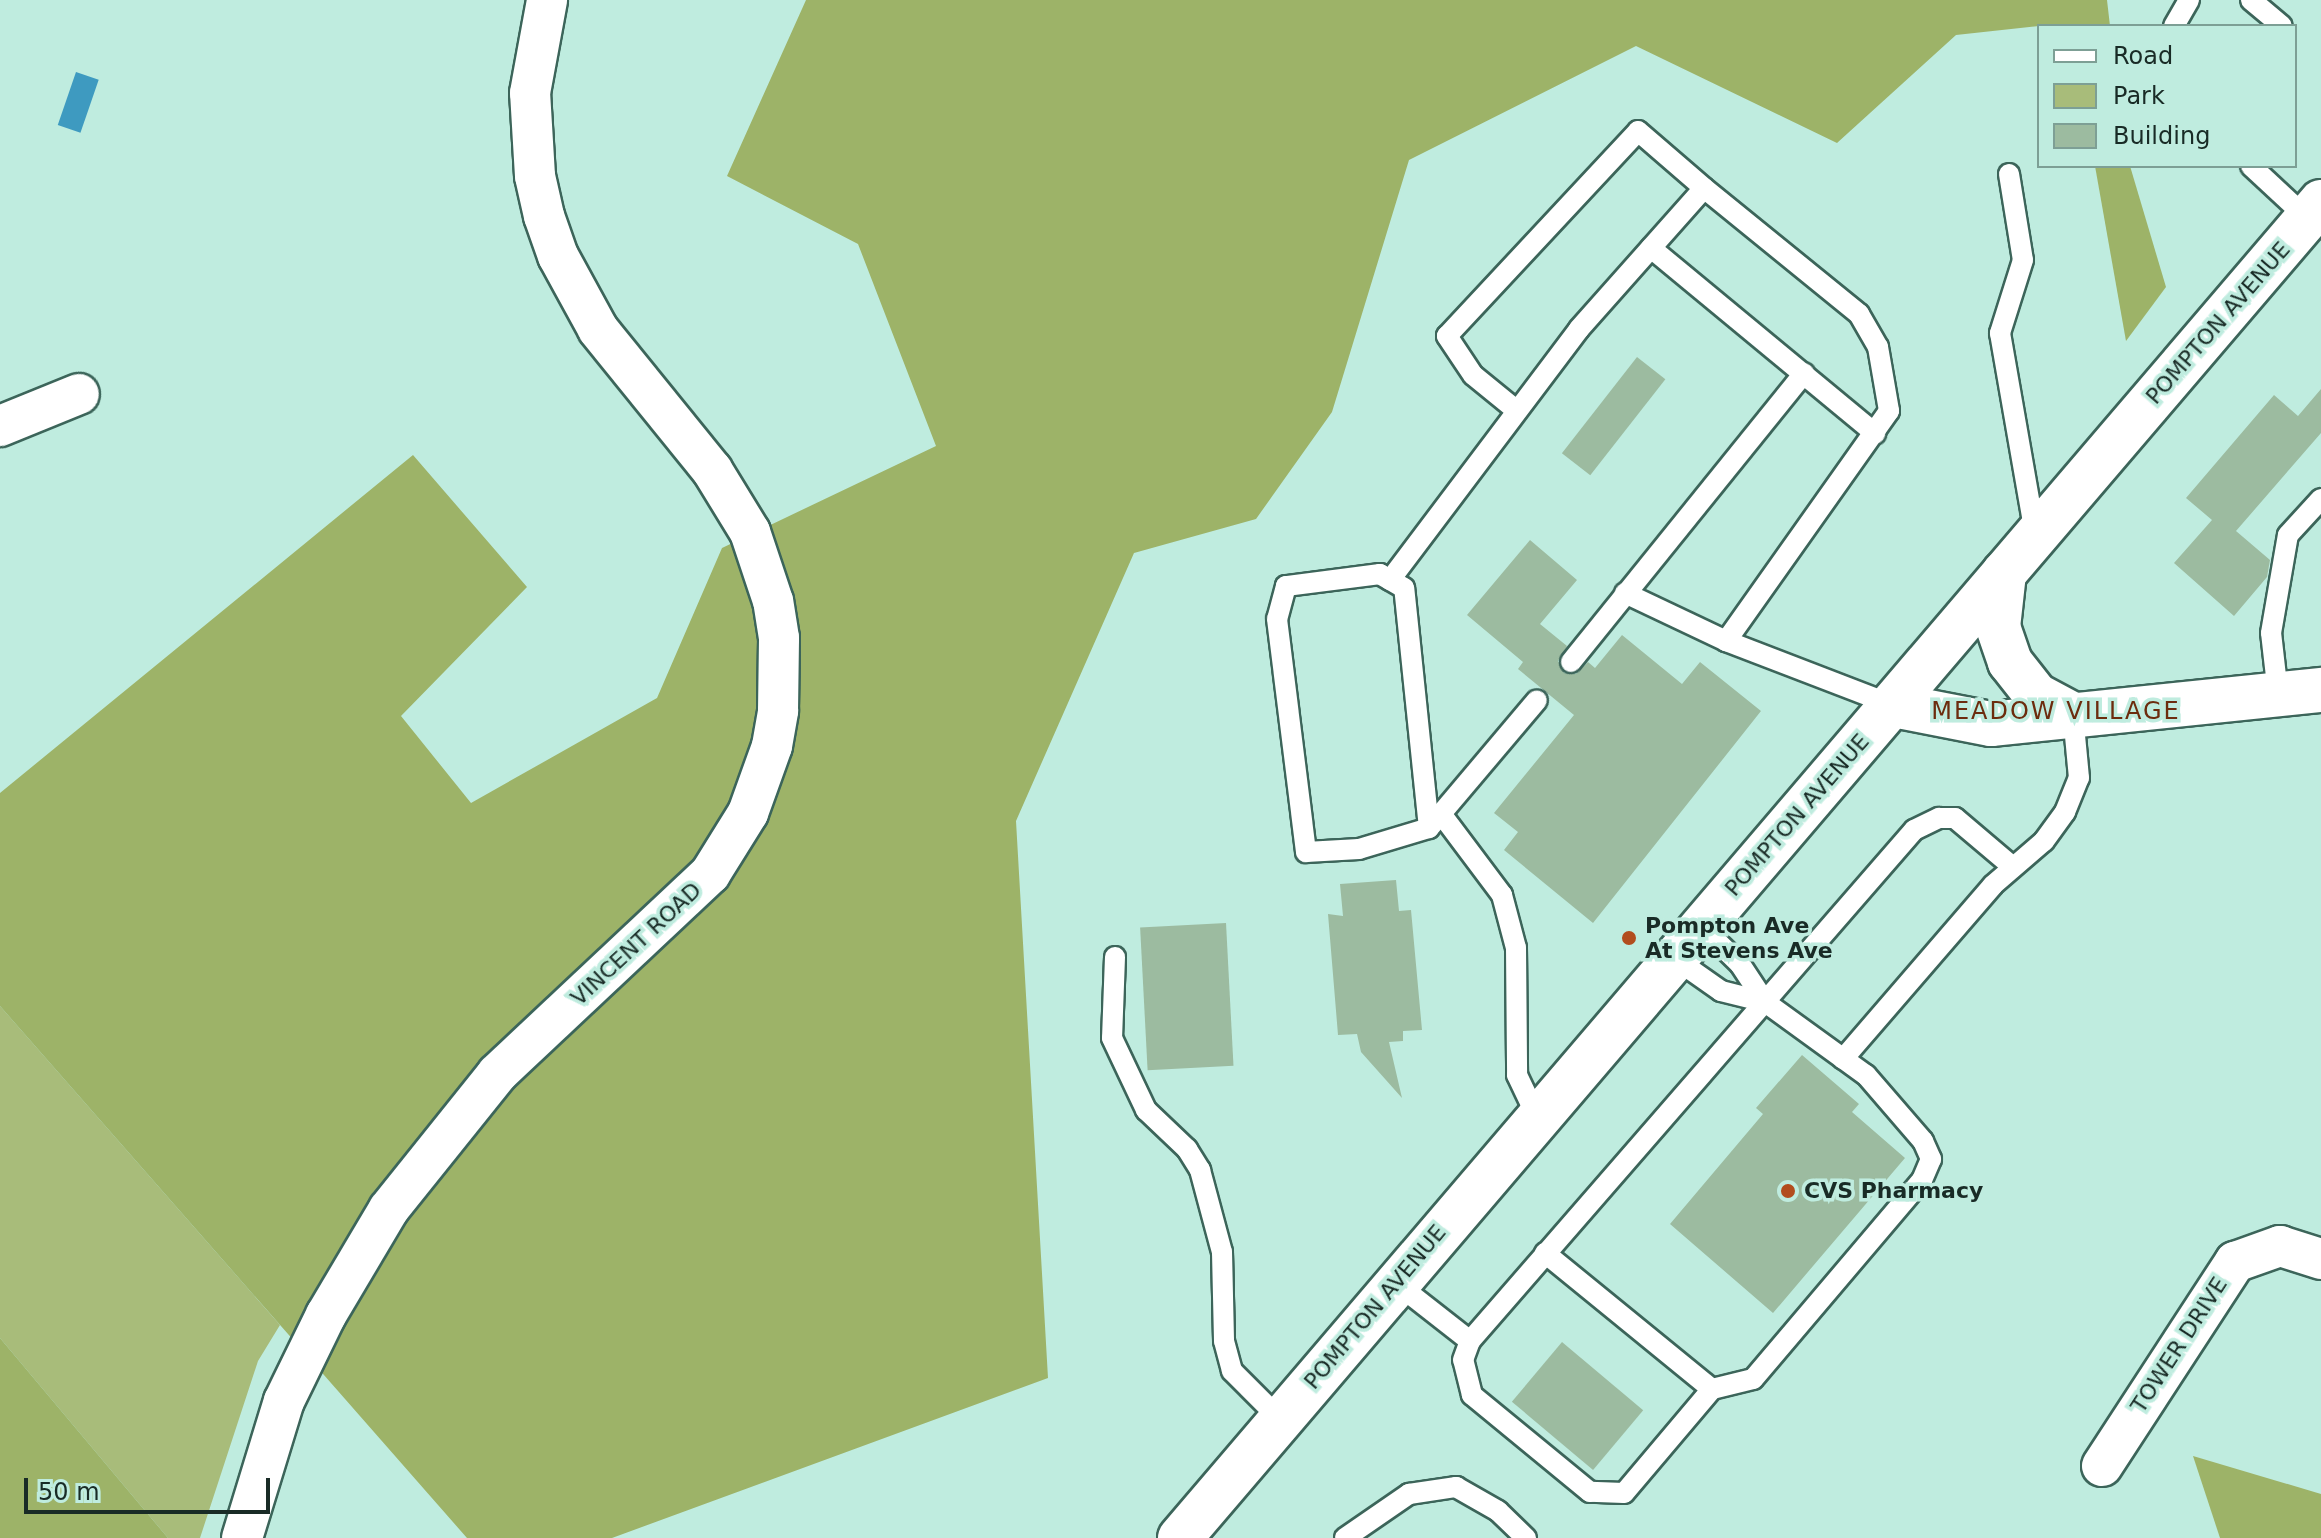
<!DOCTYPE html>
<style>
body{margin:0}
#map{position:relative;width:2321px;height:1538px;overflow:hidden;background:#bfecdf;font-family:"DejaVu Sans",sans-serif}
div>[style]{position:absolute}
.green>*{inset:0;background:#a8bc7a}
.forest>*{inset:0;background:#9db368}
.water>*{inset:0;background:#3e9ac0;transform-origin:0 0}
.building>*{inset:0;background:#9cbba0;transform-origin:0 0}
.roads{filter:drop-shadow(2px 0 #3c655a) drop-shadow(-2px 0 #3c655a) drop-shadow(0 2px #3c655a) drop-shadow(0 -2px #3c655a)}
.service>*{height:20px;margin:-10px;padding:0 10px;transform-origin:10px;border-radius:10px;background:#fff}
.minor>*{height:40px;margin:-20px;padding:0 20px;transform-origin:20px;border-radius:20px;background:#fff}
.secondary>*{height:44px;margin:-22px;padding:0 22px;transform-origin:22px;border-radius:22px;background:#fff}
.primary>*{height:44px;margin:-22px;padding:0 22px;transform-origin:22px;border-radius:22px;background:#fff}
.dots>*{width:22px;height:22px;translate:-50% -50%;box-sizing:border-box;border:4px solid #bfecdf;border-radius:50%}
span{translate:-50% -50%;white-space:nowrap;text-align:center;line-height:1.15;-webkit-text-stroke:7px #bfecdf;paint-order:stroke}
.street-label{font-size:22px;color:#192b26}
.poi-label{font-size:22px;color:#192b26;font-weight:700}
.left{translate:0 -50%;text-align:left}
.neighbourhood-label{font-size:24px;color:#6c2c0e;letter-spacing:2px}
.legend{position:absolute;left:2037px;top:24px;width:260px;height:144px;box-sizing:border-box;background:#bfecdf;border:2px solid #7d9f95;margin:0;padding:10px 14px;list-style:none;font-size:24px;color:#192b26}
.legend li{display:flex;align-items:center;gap:16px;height:40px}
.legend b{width:40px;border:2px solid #7d9f95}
.scale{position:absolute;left:24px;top:1478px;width:246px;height:36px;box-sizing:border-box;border:4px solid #192b26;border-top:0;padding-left:10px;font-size:24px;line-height:28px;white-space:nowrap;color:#192b26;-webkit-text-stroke:6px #bfecdf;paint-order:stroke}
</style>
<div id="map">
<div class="green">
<i style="clip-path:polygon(0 1006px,280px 1325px,258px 1361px,200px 1538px,168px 1538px,0 1338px)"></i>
</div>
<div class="forest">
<i style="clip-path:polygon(806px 0,2107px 0,2110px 26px,2039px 26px,1956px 35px,1837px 143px,1636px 46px,1409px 160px,1332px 412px,1256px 519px,1134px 553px,1016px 821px,1048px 1378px,612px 1538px,467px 1538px,0 1006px,0 793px,413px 455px,527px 587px,401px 716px,471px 803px,657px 698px,722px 548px,936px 446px,858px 244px,727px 176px)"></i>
<i style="clip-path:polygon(2095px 166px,2130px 166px,2166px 287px,2126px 341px)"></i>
<i style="clip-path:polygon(0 1338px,168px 1538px,0 1538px)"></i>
<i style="clip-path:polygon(2193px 1456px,2321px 1494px,2321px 1538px,2220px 1538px)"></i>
</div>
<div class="water">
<i style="left:76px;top:72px;width:24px;height:56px;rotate:19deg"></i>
</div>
<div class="building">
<i style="left:1637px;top:357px;width:36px;height:122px;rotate:38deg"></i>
<i style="clip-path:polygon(2321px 389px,2321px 433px,2236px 531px,2270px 560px,2267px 577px,2234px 616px,2174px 563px,2212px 520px,2186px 498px,2274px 395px,2298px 416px)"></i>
<i style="clip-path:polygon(1530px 540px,1577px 580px,1540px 624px,1567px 646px,1558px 661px,1564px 673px,1576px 674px,1588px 662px,1595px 668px,1622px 635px,1682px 684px,1700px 662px,1761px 711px,1593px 923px,1504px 850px,1518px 832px,1494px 813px,1574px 715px,1518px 669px,1523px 662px,1467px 615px)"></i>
<i style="clip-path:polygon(1396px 880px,1399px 911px,1411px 910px,1422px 1030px,1403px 1031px,1403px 1041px,1389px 1042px,1402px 1098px,1361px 1052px,1357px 1034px,1338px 1035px,1328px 914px,1343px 916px,1340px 884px)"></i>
<i style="left:1226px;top:923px;width:143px;height:86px;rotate:87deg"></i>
<i style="clip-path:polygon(1802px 1055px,1859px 1104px,1852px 1112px,1905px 1158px,1773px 1313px,1670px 1224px,1763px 1114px,1756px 1108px)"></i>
<i style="left:1562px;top:1342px;width:106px;height:78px;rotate:40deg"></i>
</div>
<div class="roads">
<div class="service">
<i style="left:2251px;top:0;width:40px;rotate:40deg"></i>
<i style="left:2174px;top:26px;width:30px;rotate:-60deg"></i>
<i style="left:2251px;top:166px;width:76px;rotate:42.9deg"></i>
<i style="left:2009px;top:174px;width:87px;rotate:80.8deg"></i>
<i style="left:2023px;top:260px;width:77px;rotate:107.5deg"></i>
<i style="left:2000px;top:333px;width:203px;rotate:80.1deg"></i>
<i style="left:1651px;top:248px;width:291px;rotate:39.6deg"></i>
<i style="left:1516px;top:410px;width:55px;rotate:-140.9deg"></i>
<i style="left:1473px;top:375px;width:47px;rotate:-123.7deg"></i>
<i style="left:1447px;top:336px;width:280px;rotate:-47deg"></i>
<i style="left:1638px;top:131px;width:87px;rotate:40.8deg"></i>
<i style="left:1390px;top:580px;width:314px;rotate:-53deg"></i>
<i style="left:1579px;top:329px;width:188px;rotate:-48.4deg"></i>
<i style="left:1704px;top:188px;width:200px;rotate:39.1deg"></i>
<i style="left:1859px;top:314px;width:38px;rotate:60deg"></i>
<i style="left:1878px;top:347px;width:65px;rotate:80.2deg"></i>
<i style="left:1889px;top:411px;width:282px;rotate:125.3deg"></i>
<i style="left:1625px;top:593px;width:112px;rotate:25.4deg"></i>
<i style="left:1726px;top:641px;width:179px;rotate:21deg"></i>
<i style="left:1571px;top:662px;width:371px;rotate:-51.1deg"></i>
<i style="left:2278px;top:694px;width:61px;rotate:-96.5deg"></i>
<i style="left:2271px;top:633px;width:99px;rotate:-80.2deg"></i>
<i style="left:2288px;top:535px;width:49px;rotate:-47.5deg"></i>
<i style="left:1442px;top:815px;width:100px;rotate:53.1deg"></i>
<i style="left:1502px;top:895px;width:55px;rotate:75.2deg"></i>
<i style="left:1516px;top:948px;width:127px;rotate:89.5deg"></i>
<i style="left:1517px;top:1075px;width:47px;rotate:64.5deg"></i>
<i style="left:1429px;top:828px;width:241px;rotate:-95.9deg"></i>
<i style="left:1404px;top:588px;width:28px;rotate:-150deg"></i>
<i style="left:1380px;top:574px;width:95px;rotate:172.7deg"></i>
<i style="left:1286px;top:586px;width:34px;rotate:105deg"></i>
<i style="left:1277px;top:619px;width:235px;rotate:82.9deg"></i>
<i style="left:1306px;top:852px;width:53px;rotate:-3.2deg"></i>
<i style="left:1359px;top:849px;width:73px;rotate:-16.7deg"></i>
<i style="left:1429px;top:828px;width:167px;rotate:-49.8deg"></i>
<i style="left:1115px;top:957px;width:81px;rotate:92.1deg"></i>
<i style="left:1112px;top:1038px;width:80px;rotate:64.7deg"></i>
<i style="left:1146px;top:1110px;width:57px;rotate:43.6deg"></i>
<i style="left:1187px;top:1149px;width:25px;rotate:58deg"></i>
<i style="left:1200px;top:1170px;width:85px;rotate:75deg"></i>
<i style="left:1222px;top:1252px;width:89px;rotate:88.7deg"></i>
<i style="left:1224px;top:1341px;width:31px;rotate:75deg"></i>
<i style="left:1232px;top:1371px;width:68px;rotate:45deg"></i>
<i style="left:1674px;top:958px;width:57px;rotate:35.1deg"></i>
<i style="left:1721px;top:991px;width:45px;rotate:14deg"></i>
<i style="left:1765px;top:1002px;width:45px;rotate:-123.3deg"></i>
<i style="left:1740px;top:964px;width:54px;rotate:-135.7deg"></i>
<i style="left:1765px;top:1002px;width:125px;rotate:35.9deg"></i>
<i style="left:1866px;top:1075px;width:87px;rotate:49.2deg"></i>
<i style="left:1923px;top:1141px;width:20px;rotate:66deg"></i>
<i style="left:1931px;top:1159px;width:23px;rotate:113deg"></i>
<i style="left:1922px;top:1180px;width:261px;rotate:130.3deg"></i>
<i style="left:1753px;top:1379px;width:42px;rotate:166.3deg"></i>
<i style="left:1712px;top:1389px;width:136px;rotate:130.2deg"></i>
<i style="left:1624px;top:1493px;width:34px;rotate:-178deg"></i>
<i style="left:1590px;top:1492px;width:153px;rotate:-140.6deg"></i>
<i style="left:1472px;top:1395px;width:36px;rotate:-104deg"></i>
<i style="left:1463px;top:1360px;width:20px;rotate:-70deg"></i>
<i style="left:1470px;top:1341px;width:677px;rotate:-49.01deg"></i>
<i style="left:1914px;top:830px;width:28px;rotate:-26deg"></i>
<i style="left:1939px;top:818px;width:16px"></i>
<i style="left:1955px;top:818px;width:76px;rotate:40.2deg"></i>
<i style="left:1843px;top:1059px;width:230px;rotate:-49.2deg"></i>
<i style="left:1993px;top:885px;width:67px;rotate:-40.8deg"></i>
<i style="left:2044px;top:841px;width:36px;rotate:-54deg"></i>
<i style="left:2065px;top:812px;width:37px;rotate:-68deg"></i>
<i style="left:2079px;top:778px;width:63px;rotate:-95.4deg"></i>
<i style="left:1545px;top:1253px;width:215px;rotate:39.2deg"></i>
<i style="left:1396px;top:1283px;width:94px;rotate:38.1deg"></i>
<i style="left:1345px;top:1538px;width:78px;rotate:-34.5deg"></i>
<i style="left:1409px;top:1494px;width:48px;rotate:-8.5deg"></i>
<i style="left:1456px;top:1487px;width:48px;rotate:29.7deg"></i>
<i style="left:1498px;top:1511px;width:39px;rotate:44deg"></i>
</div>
<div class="minor">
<i style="left:0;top:426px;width:85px;rotate:-22.1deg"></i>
<i style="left:2102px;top:1466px;width:244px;rotate:-56.9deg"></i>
<i style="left:2235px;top:1262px;width:48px;rotate:-19.6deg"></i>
<i style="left:2280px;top:1246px;width:43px;rotate:17.6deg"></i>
<i style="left:242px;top:1538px;width:143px;rotate:-73deg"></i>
<i style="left:284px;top:1401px;width:96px;rotate:-64deg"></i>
<i style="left:326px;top:1315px;width:123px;rotate:-59.3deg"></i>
<i style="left:389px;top:1209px;width:173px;rotate:-51.3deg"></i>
<i style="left:497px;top:1074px;width:292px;rotate:-43.2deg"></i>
<i style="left:710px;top:874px;width:72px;rotate:-58.1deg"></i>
<i style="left:748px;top:813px;width:71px;rotate:-70.3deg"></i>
<i style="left:772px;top:746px;width:36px;rotate:-80deg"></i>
<i style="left:778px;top:711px;width:73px;rotate:-89.2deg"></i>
<i style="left:779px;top:638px;width:37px;rotate:-99deg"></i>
<i style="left:773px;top:601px;width:73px;rotate:-108.4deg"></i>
<i style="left:750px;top:532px;width:73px;rotate:-121.5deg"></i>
<i style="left:712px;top:470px;width:181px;rotate:-129deg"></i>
<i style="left:598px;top:329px;width:83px;rotate:-118.7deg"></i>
<i style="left:558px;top:256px;width:42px;rotate:-109.3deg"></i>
<i style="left:544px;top:216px;width:41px;rotate:-102.7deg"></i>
<i style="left:535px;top:176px;width:83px;rotate:-93.4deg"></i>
<i style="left:530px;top:93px;width:95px;rotate:-79.6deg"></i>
</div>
<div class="secondary">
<i style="left:2004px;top:573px;width:54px;rotate:96.3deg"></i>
<i style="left:1998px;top:627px;width:37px;rotate:71deg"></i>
<i style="left:2010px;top:662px;width:42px;rotate:51.8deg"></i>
<i style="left:2036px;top:695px;width:42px;rotate:28.4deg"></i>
<i style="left:1893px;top:705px;width:100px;rotate:11deg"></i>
<i style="left:1991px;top:724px;width:332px;rotate:-5.9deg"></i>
</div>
<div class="primary">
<i style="left:1180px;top:1538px;width:1757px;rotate:-49.5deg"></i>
</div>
</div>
<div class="dots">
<i style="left:1629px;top:938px;background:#b24d1e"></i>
<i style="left:1788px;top:1191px;background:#b24d1e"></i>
</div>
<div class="street-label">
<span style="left:2218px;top:323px;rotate:-49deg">POMPTON AVENUE</span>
<span style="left:1797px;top:815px;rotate:-49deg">POMPTON AVENUE</span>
<span style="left:636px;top:944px;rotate:-43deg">VINCENT ROAD</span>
<span style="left:1375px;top:1307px;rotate:-50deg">POMPTON AVENUE</span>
<span style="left:2179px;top:1345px;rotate:-57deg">TOWER DRIVE</span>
</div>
<div class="poi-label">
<span class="left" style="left:1645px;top:938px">Pompton Ave<br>At Stevens Ave</span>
<span class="left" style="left:1804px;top:1191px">CVS Pharmacy</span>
</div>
<div class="neighbourhood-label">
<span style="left:2056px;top:712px">MEADOW VILLAGE</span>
</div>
<ul class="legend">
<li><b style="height:10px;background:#fff"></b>Road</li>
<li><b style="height:22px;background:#a8bc7a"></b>Park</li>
<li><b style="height:22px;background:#9cbba0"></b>Building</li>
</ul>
<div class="scale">50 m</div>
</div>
